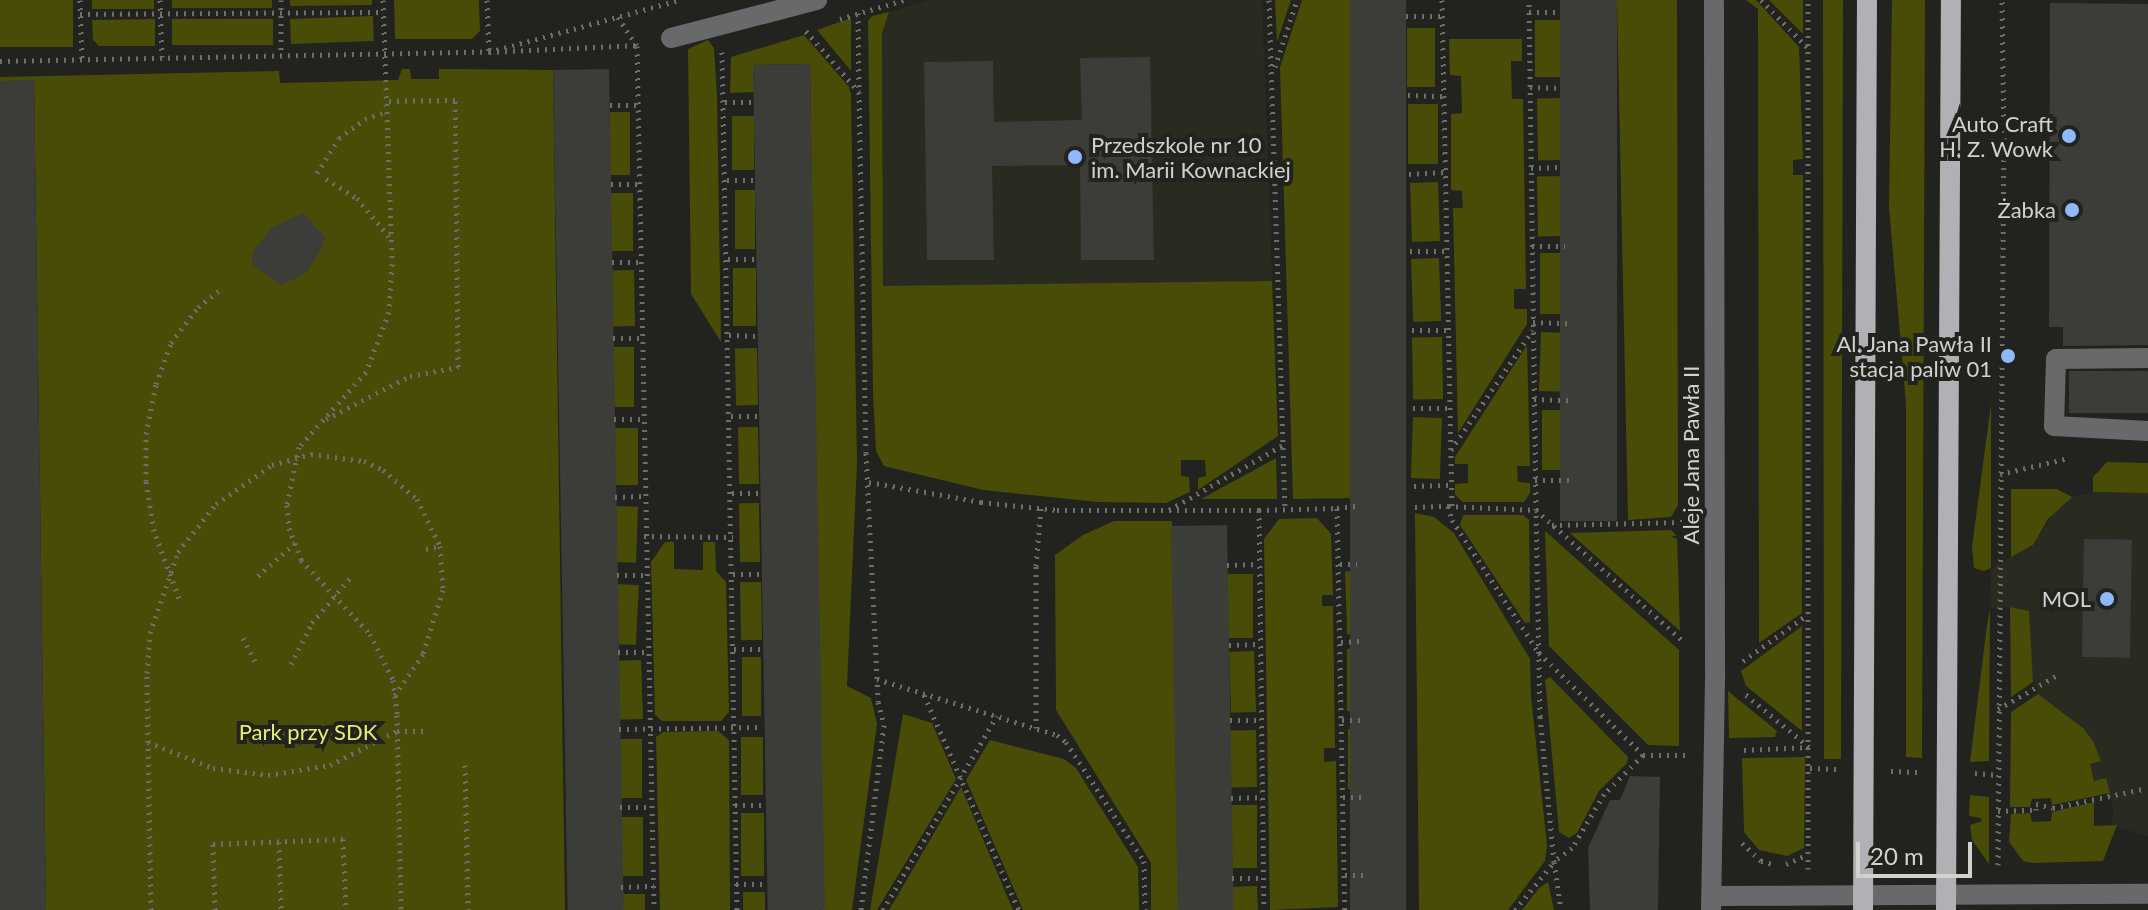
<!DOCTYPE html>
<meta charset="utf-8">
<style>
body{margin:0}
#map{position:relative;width:2148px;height:910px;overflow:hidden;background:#22221e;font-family:Lato,sans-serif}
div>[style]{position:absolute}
.built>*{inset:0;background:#292b21}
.green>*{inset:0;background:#494c07;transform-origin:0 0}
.building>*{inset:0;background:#3c3c38;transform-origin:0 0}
.path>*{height:5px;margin-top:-2.5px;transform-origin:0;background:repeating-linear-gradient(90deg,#6e6e6a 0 2px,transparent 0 8px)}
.minor>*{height:20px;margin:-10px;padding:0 10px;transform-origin:10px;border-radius:10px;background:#68696b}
.major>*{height:20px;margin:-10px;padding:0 10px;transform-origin:10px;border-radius:10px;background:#afb1b5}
.dots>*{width:22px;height:22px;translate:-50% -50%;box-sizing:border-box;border:4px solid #22221e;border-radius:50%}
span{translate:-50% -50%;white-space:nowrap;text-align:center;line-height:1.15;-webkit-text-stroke:8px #22221e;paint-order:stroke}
.poi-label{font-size:22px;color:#d1d1ce}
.right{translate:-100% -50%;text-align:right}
.left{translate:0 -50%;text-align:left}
.street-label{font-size:22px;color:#d1d1ce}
.park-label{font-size:22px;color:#e6ee70}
.scale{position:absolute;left:1856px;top:842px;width:116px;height:36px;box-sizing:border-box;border:4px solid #d1d1ce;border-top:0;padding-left:10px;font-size:24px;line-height:28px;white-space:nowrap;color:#d1d1ce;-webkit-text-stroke:6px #22221e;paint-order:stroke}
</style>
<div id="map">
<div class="built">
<i style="clip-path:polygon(930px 0,1262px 0,1277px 409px,884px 449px,882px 32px,889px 12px)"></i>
<i style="clip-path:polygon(2093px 492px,2148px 493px,2148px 836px,2112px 826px,2113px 807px,2106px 779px,2095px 781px,2090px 764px,2056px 711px,2038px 694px,2030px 667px,2029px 611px,2010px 607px,1990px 609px,1991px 568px,2033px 545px,2058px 507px,2072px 497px)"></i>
</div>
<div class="green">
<i style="left:0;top:0;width:73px;height:47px"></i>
<i style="left:92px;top:0;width:62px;height:9px"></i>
<i style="left:172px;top:0;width:100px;height:8px"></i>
<i style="clip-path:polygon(290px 0,372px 0,372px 5px,290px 6px)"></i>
<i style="clip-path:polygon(394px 0,479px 0,480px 31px,472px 39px,395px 39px)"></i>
<i style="clip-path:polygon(1275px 0,1291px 0,1277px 42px)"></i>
<i style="clip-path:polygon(1302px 0,1350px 0,1356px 498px,1293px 499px,1280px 67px)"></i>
<i style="clip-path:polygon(1617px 0,1677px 0,1678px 505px,1671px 517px,1628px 520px)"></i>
<i style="clip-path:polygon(1746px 0,1756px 0,1799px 47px,1803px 159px,1793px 160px,1793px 175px,1803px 175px,1802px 613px,1759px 643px,1758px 9px)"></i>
<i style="clip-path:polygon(1769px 0,1803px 0,1803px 34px)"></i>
<i style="clip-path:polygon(1823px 0,1843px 0,1841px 759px,1824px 759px)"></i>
<i style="clip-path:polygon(1892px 0,1925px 0,1922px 758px,1906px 757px,1906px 404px,1889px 207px)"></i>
<i style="clip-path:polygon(889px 12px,882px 33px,883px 286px,1272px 281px,1278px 436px,1198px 490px,1198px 478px,1206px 476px,1205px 460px,1181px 460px,1181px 476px,1189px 477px,1190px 492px,1166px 503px,1098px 502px,983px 490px,884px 466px,876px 451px,873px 394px,868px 21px,872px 16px)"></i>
<i style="left:373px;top:16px;width:25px;height:83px;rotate:88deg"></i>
<i style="clip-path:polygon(851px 18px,851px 71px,817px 30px)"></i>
<i style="clip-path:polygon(155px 19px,155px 46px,99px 46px,93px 40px,92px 20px)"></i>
<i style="left:172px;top:19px;width:101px;height:26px"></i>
<i style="left:1535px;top:20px;width:26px;height:57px"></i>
<i style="left:1407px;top:28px;width:28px;height:59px"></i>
<i style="clip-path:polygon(804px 35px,849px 87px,851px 94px,857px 463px,847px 686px,871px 698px,877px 724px,852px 910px,822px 910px,810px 64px,753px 65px,754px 92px,730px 93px,731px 57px)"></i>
<i style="clip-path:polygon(1449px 39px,1522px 39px,1522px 61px,1511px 61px,1512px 99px,1523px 99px,1526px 289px,1514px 289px,1514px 309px,1527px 309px,1527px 324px,1458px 433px,1453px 208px,1463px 208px,1462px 191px,1451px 190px,1451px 114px,1462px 113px,1461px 76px,1450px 75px)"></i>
<i style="clip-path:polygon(708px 40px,714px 48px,717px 96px,721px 342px,691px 294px,688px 49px)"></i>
<i style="clip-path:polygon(402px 69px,410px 69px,411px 79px,439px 79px,439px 69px,553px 70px,565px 910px,46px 910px,34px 81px,0 81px,0 77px,279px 71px,280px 83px,324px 82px,398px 80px)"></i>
<i style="left:1562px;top:98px;width:62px;height:25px;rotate:89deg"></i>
<i style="left:1408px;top:104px;width:30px;height:60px"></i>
<i style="left:610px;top:112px;width:20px;height:63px"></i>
<i style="left:732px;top:116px;width:22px;height:54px"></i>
<i style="left:1564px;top:176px;width:60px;height:27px;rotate:89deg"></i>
<i style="left:1438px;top:182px;width:59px;height:28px;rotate:88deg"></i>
<i style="left:735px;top:190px;width:20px;height:59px"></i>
<i style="left:611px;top:193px;width:22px;height:58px"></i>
<i style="left:1540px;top:253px;width:25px;height:61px"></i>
<i style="left:1439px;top:258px;width:63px;height:28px;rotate:88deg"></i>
<i style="left:733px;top:268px;width:23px;height:58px"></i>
<i style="left:634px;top:270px;width:56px;height:22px;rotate:89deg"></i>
<i style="left:1541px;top:332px;width:26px;height:59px;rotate:2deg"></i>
<i style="left:1442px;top:337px;width:62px;height:30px;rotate:89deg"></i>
<i style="clip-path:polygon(1527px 345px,1530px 466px,1517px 466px,1518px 482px,1530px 483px,1530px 493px,1524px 502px,1463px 502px,1455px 495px,1455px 484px,1468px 483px,1468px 464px,1455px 464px,1455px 457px)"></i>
<i style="left:613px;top:347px;width:21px;height:60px"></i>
<i style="left:757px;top:348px;width:57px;height:22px;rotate:89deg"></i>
<i style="clip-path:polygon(1991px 404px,1991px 568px,1984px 571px,1974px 568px,1972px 547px)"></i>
<i style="left:1542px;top:410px;width:27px;height:60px"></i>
<i style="left:1413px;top:417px;width:29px;height:61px;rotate:2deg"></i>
<i style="left:758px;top:427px;width:57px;height:20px;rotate:89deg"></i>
<i style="left:615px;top:428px;width:23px;height:57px"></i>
<i style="clip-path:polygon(1276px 458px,1277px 499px,1201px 499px)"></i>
<i style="clip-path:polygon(2107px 462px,2148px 463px,2148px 493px,2093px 492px,2093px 477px)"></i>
<i style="clip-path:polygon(2011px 489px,2057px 489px,2072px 497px,2048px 519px,2033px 545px,2011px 557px)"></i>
<i style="left:759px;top:503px;width:59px;height:20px;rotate:89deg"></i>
<i style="left:615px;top:506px;width:23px;height:56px;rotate:2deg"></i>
<i style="clip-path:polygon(1415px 513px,1434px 517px,1454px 533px,1530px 659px,1531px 696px,1547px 845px,1545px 861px,1508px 910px,1419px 910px)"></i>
<i style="clip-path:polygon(1463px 515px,1523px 515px,1529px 520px,1530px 622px,1525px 623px,1460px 525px)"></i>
<i style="clip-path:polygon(1317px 518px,1331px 534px,1333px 595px,1322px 595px,1322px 606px,1333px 606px,1335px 748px,1324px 748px,1324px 762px,1336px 761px,1338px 907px,1270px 910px,1264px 539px,1279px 519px)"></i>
<i style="clip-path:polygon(1114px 521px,1172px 521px,1181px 910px,1151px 910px,1151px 863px,1056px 710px,1055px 555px,1083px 535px)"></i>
<i style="clip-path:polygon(1671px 530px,1677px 536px,1680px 631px,1570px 533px)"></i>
<i style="clip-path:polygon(1545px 531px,1679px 650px,1679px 746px,1648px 745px,1549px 646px)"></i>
<i style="clip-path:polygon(665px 542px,674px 542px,674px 569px,703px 570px,703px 542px,715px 542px,716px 571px,726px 582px,729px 712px,721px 721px,662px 721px,655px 715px,651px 562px)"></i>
<i style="left:1357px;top:571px;width:63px;height:12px;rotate:88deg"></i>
<i style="left:1228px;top:574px;width:25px;height:64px"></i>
<i style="left:761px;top:582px;width:58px;height:21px;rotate:89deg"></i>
<i style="left:617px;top:584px;width:22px;height:60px;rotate:3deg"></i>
<i style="clip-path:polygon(2010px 607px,2029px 611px,2033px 682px,2011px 697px)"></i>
<i style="clip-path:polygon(1990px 609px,1989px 761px,1970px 762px,1987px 625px)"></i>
<i style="clip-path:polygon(1802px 626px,1802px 731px,1746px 686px,1741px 671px)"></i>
<i style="left:1347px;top:649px;width:12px;height:62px"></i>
<i style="left:1254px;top:651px;width:61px;height:25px;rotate:88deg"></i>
<i style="left:742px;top:657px;width:19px;height:59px"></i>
<i style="left:641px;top:660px;width:59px;height:23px;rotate:88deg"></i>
<i style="clip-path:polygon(1550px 677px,1628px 757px,1627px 763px,1599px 791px,1577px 833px,1569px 838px,1559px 832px,1546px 689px,1545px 680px)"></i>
<i style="clip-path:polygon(1728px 691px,1777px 731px,1775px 737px,1729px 738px)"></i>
<i style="clip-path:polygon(2038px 694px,2084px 729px,2093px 741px,2101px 761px,2090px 764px,2094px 781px,2106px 778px,2110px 793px,2052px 805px,2051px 798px,2032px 799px,2030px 807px,2010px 807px,2011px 712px)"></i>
<i style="clip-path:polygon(903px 714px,932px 723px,956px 779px,877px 910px,870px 910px)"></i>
<i style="left:1348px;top:729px;width:12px;height:60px"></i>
<i style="left:1256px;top:730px;width:57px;height:26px;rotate:89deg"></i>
<i style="clip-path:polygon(718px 731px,729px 740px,730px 910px,660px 910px,656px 737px,663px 732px)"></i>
<i style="left:741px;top:737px;width:22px;height:58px"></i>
<i style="left:619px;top:739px;width:23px;height:59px"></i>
<i style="clip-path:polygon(990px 740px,1064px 759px,1076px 768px,1138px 867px,1139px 910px,1023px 910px,966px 780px)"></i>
<i style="clip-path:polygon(1805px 757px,1804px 848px,1787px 856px,1759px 850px,1744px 832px,1742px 758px)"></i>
<i style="clip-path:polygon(961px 787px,1013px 910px,889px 910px)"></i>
<i style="clip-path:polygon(1970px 795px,1989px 797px,1989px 864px,1972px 840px,1970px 825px,1982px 821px,1981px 818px,1969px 816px)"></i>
<i style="clip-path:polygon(2094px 802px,2094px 826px,2117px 825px,2103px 861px,2032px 863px,2023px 861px,2009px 842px,2011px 814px,2030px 813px,2032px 822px,2051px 821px,2052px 812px)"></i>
<i style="left:1231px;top:805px;width:26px;height:63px"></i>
<i style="left:1350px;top:805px;width:12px;height:62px"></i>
<i style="left:764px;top:813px;width:63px;height:23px;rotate:90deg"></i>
<i style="left:620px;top:817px;width:23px;height:59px"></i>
<i style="clip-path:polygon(1548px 882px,1554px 910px,1522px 910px,1539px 888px)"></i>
<i style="left:1363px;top:883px;width:27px;height:12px;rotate:88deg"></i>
<i style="left:1257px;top:886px;width:24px;height:25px;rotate:88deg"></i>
<i style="left:765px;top:892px;width:18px;height:22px;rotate:90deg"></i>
<i style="left:621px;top:894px;width:24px;height:16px"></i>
</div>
<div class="building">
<i style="left:1350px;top:0;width:56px;height:910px"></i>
<i style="left:1560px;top:0;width:57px;height:521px"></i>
<i style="clip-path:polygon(2050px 3px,2148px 4px,2148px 345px,2063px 346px,2063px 327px,2049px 327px)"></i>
<i style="clip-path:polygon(1150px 57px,1154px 260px,1081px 260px,1080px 165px,992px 166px,994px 260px,927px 260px,924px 62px,993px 61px,994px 122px,1082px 120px,1080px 58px)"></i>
<i style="left:810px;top:64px;width:846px;height:57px;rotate:89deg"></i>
<i style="left:609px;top:69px;width:841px;height:56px;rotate:89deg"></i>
<i style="clip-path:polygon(34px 80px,46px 910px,0 910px,0 81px)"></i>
<i style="clip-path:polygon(303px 213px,325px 237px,322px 248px,306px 273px,281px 285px,252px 264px,253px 252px,271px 228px)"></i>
<i style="left:2148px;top:371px;width:42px;height:79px;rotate:90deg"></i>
<i style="left:1227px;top:525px;width:385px;height:56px;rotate:89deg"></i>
<i style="left:2084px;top:539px;width:48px;height:118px;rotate:1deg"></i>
<i style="clip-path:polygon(1630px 776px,1660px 777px,1658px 910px,1590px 910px,1588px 848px,1610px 800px,1620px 800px)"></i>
</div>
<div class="path">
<i style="left:80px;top:0;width:59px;rotate:88.1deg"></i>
<i style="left:160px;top:0;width:57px;rotate:88deg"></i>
<i style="left:281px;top:0;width:55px;rotate:90deg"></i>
<i style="left:383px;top:0;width:264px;rotate:88deg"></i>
<i style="left:392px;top:264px;width:48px;rotate:93.6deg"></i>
<i style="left:389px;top:312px;width:64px;rotate:111deg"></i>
<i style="left:366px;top:372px;width:101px;rotate:131.8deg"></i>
<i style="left:299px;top:447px;width:59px;rotate:101.7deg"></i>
<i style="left:287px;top:505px;width:23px;rotate:85deg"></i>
<i style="left:289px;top:528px;width:34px;rotate:69deg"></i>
<i style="left:301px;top:560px;width:101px;rotate:47deg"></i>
<i style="left:370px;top:634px;width:51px;rotate:63.4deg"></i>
<i style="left:393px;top:680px;width:35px;rotate:83deg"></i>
<i style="left:397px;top:715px;width:195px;rotate:88.8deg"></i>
<i style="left:487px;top:0;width:52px;rotate:87.8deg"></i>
<i style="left:489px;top:52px;width:197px;rotate:-15.3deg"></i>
<i style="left:1269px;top:0;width:508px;rotate:88.2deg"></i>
<i style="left:1442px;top:0;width:507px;rotate:88.87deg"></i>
<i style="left:1761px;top:0;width:67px;rotate:45.6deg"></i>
<i style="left:1529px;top:12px;width:31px"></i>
<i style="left:858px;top:13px;width:78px;rotate:89.3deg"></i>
<i style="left:80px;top:14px;width:303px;rotate:-0.4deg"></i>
<i style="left:1406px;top:16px;width:36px"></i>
<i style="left:618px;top:17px;width:35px;rotate:57deg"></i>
<i style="left:637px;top:46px;width:864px;rotate:88.87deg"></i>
<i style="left:840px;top:19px;width:67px;rotate:-16.5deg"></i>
<i style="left:806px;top:31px;width:81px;rotate:49deg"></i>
<i style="left:859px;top:92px;width:361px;rotate:88.9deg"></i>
<i style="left:866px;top:453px;width:249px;rotate:87.2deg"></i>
<i style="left:878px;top:702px;width:24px;rotate:75deg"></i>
<i style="left:884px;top:725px;width:186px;rotate:97.1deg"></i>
<i style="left:722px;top:52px;width:858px;rotate:89deg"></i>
<i style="left:0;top:61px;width:489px;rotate:-1.1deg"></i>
<i style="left:489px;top:52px;width:150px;rotate:-2.7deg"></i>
<i style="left:1275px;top:67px;width:71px;rotate:-71.8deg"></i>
<i style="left:1530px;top:87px;width:32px;rotate:2deg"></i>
<i style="left:1408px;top:95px;width:36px;rotate:2deg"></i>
<i style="left:725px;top:102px;width:29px"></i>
<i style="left:610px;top:105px;width:28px"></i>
<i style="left:1531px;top:168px;width:32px;rotate:-2deg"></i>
<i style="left:317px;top:173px;width:41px;rotate:-57.8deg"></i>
<i style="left:339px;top:138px;width:32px;rotate:-36deg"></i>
<i style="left:365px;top:119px;width:24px;rotate:-19deg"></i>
<i style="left:1409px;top:174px;width:36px;rotate:-3deg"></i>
<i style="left:326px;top:179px;width:36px;rotate:32deg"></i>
<i style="left:357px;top:198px;width:50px;rotate:50.6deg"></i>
<i style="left:727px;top:180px;width:28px"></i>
<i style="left:611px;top:184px;width:28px"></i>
<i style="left:1532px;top:246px;width:33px"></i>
<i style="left:1410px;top:251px;width:37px"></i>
<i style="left:728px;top:259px;width:28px"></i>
<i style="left:612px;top:262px;width:28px"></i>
<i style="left:1533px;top:322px;width:34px;rotate:2deg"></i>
<i style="left:1412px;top:330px;width:36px"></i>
<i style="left:729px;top:335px;width:28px;rotate:2deg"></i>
<i style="left:613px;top:338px;width:28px"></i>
<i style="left:1534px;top:399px;width:34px;rotate:2deg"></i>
<i style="left:1413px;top:408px;width:36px"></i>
<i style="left:731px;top:416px;width:27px"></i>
<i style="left:326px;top:419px;width:94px;rotate:-27.1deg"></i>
<i style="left:410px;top:376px;width:49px;rotate:-10.6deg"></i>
<i style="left:458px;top:367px;width:267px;rotate:-90.6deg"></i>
<i style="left:455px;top:100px;width:68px;rotate:179.2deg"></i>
<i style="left:614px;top:419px;width:28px"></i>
<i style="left:1451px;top:450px;width:145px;rotate:-55.7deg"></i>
<i style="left:2000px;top:474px;width:67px;rotate:-13deg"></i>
<i style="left:1535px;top:480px;width:35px"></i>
<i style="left:869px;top:482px;width:114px;rotate:10.1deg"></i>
<i style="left:981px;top:502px;width:76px;rotate:6deg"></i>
<i style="left:1057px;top:510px;width:202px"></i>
<i style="left:1259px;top:510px;width:400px;rotate:89.3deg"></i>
<i style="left:1414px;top:486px;width:38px;rotate:-2deg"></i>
<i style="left:732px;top:493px;width:27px"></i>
<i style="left:615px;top:497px;width:28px;rotate:-2deg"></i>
<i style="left:1448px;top:506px;width:88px;rotate:2.6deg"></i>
<i style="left:1536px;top:510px;width:510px;rotate:-90.79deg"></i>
<i style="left:1415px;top:507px;width:33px;rotate:-2deg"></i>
<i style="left:1448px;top:506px;width:15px;rotate:74deg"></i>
<i style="left:1452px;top:520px;width:159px;rotate:56.8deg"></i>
<i style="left:1539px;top:653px;width:146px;rotate:44.4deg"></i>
<i style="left:1643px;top:755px;width:55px;rotate:135deg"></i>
<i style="left:1604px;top:794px;width:63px;rotate:120.7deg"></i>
<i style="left:1572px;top:848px;width:22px;rotate:144deg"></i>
<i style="left:1337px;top:508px;width:19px;rotate:-6deg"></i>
<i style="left:1169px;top:510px;width:131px;rotate:-29.7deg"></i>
<i style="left:1259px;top:510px;width:78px;rotate:-1.5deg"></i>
<i style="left:1337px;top:508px;width:402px;rotate:88.9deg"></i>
<i style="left:1552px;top:525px;width:133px;rotate:-1.3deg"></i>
<i style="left:644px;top:536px;width:89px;rotate:0.6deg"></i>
<i style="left:426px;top:549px;width:14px;rotate:-12deg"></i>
<i style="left:1340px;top:564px;width:17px"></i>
<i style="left:1227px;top:565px;width:31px;rotate:-2deg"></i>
<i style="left:733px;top:574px;width:28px"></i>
<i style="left:617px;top:575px;width:28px"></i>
<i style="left:258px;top:576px;width:50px;rotate:-41.7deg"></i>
<i style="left:179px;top:598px;width:72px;rotate:-110.5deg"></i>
<i style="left:154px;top:531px;width:51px;rotate:-99.1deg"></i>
<i style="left:146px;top:481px;width:47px;rotate:-90deg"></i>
<i style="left:146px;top:434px;width:51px;rotate:-78.7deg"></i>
<i style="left:156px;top:384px;width:44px;rotate:-69.9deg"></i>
<i style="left:171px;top:343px;width:45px;rotate:-53.1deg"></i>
<i style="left:198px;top:307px;width:31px;rotate:-38deg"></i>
<i style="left:243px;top:638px;width:27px;rotate:63deg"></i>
<i style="left:1341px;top:642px;width:18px;rotate:-3deg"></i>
<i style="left:1229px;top:645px;width:31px;rotate:-2deg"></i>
<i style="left:734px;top:649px;width:28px"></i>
<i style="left:618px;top:652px;width:29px"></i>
<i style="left:1743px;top:661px;width:79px;rotate:-35.7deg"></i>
<i style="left:291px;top:664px;width:46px;rotate:-62.9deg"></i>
<i style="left:312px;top:623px;width:59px;rotate:-49.8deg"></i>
<i style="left:877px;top:679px;width:189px;rotate:17.3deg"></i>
<i style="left:1057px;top:735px;width:11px;rotate:38deg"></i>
<i style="left:1066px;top:742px;width:142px;rotate:56.8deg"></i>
<i style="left:1144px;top:861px;width:49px;rotate:88.8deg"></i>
<i style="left:924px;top:695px;width:235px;rotate:66.2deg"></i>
<i style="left:1998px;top:709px;width:67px;rotate:-29.6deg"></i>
<i style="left:1230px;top:720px;width:31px"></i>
<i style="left:1342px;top:720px;width:18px"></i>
<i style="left:1036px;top:728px;width:162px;rotate:-90deg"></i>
<i style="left:1036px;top:566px;width:58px;rotate:-85.1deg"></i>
<i style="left:619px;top:729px;width:143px;rotate:-0.8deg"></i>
<i style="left:148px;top:742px;width:70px;rotate:21.8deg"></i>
<i style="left:213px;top:768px;width:55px;rotate:7.3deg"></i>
<i style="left:268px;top:775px;width:63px;rotate:-9.2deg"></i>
<i style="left:330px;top:765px;width:75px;rotate:-26.9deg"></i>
<i style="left:397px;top:731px;width:26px"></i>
<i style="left:1744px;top:750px;width:65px;rotate:-2.6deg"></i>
<i style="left:1809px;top:747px;width:85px;rotate:-140.3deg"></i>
<i style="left:1643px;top:755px;width:43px"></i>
<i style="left:465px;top:765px;width:145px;rotate:88.8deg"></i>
<i style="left:1810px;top:768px;width:27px;rotate:2deg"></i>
<i style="left:1891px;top:771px;width:26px;rotate:2deg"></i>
<i style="left:1975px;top:773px;width:23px;rotate:5deg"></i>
<i style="left:1343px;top:797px;width:19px"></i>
<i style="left:1231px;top:798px;width:31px;rotate:-2deg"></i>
<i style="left:735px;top:805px;width:29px"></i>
<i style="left:620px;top:807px;width:31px"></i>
<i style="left:1998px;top:811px;width:38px;rotate:-2deg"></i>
<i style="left:2036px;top:810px;width:6px;rotate:-90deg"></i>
<i style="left:2036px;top:804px;width:17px;rotate:13deg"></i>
<i style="left:2053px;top:808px;width:92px;rotate:-11.9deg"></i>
<i style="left:279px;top:842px;width:68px;rotate:88.3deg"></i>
<i style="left:1742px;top:843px;width:26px;rotate:43deg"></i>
<i style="left:1761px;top:861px;width:11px;rotate:15deg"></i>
<i style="left:1554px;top:862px;width:146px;rotate:-95.5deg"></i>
<i style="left:1540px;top:717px;width:207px;rotate:-91.1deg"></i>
<i style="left:1536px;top:510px;width:198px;rotate:41.7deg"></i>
<i style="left:1786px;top:864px;width:24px;rotate:-24deg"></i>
<i style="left:1998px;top:865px;width:725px;rotate:-89.53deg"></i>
<i style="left:2004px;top:140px;width:140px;rotate:-90.8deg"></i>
<i style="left:1808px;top:869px;width:869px;rotate:-90deg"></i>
<i style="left:1345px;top:875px;width:18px"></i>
<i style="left:1232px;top:878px;width:31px"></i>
<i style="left:736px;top:884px;width:29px"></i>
<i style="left:621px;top:887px;width:33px;rotate:-2deg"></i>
<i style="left:151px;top:910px;width:237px;rotate:-91deg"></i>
<i style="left:147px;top:673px;width:40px;rotate:-85.7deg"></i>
<i style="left:150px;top:633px;width:86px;rotate:-70.9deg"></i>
<i style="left:178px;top:552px;width:61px;rotate:-51.6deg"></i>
<i style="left:216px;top:504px;width:68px;rotate:-34.9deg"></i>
<i style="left:272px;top:465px;width:41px;rotate:-15.8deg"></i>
<i style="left:311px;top:454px;width:53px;rotate:7.5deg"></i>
<i style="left:364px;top:461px;width:21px;rotate:25deg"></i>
<i style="left:383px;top:470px;width:45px;rotate:40.5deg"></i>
<i style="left:417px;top:499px;width:52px;rotate:63.9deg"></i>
<i style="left:440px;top:546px;width:44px;rotate:86.1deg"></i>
<i style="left:443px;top:590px;width:67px;rotate:107.4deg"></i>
<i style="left:423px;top:654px;width:50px;rotate:124.3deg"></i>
<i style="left:215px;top:910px;width:66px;rotate:-91.7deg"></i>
<i style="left:213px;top:844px;width:130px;rotate:-2.2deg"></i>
<i style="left:343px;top:839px;width:71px;rotate:87.6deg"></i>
<i style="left:883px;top:910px;width:225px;rotate:-59.6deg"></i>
<i style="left:1515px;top:910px;width:62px;rotate:-50.9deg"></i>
<i style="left:1554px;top:862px;width:49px;rotate:81.7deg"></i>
</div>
<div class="minor">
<i style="left:671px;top:38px;width:151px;rotate:-14.6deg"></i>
<i style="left:2148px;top:358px;width:92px;rotate:179.4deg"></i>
<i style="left:2056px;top:359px;width:67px;rotate:91.7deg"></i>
<i style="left:2054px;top:426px;width:94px;rotate:3deg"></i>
<i style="left:1712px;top:896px;width:436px;rotate:-0.3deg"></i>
<i style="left:1711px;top:910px;width:240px;rotate:-89deg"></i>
<i style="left:1715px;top:670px;width:670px;rotate:-90.09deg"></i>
</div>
<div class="major">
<i style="left:1863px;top:910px;width:910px;rotate:-89.75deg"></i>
<i style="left:1946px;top:910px;width:910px;rotate:-89.69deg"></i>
</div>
<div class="dots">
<i style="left:2069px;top:136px;background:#8fb8fd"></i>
<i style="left:1075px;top:157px;background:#8fb8fd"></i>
<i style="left:2072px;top:210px;background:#8fb8fd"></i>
<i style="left:2008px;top:356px;background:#8fb8fd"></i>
<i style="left:2107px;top:599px;background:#8fb8fd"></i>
</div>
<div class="poi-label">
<span class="right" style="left:2053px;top:136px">Auto Craft<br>H. Z. Wowk</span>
<span class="left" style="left:1091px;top:157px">Przedszkole nr 10<br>im. Marii Kownackiej</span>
<span class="right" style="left:2056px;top:210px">Żabka</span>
<span class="right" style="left:1992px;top:356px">Al. Jana Pawła II<br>stacja paliw 01</span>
<span class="right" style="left:2091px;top:599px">MOL</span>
</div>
<div class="street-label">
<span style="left:1691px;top:455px;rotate:-90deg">Aleje Jana Pawła II</span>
</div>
<div class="park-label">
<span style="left:308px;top:732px">Park przy SDK</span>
</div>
<div class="scale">20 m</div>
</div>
